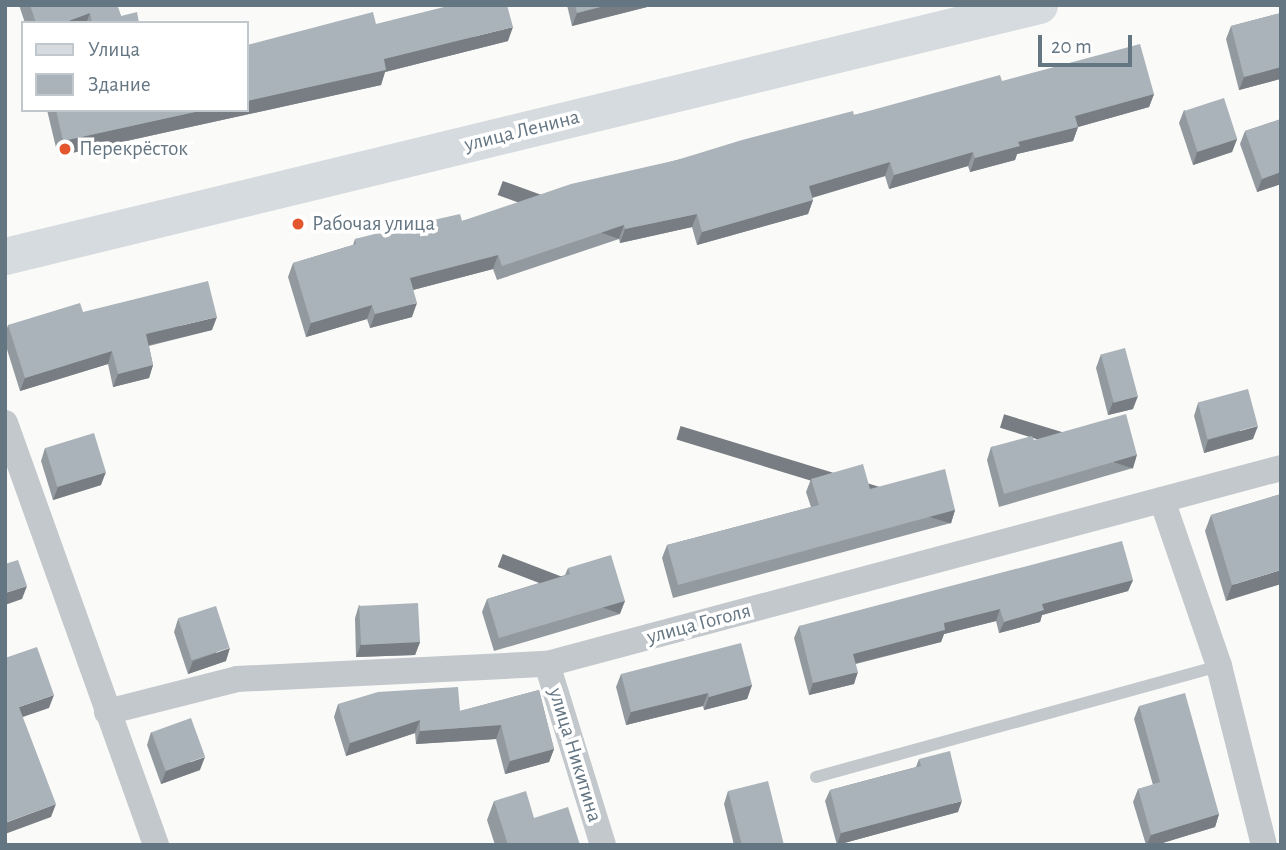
<!DOCTYPE html>
<meta charset="utf-8">
<style>
body{margin:0}
#map{position:relative;width:1286px;height:850px;overflow:hidden;background:#fafaf8;font-family:"Alegreya Sans",sans-serif}
div>[style]{position:absolute}
.lane>*{height:12px;margin:-6px;padding:0 6px;transform-origin:6px;border-radius:6px;background:#c3c8cc}
.street>*{height:26px;margin:-13px;padding:0 13px;transform-origin:13px;border-radius:13px;background:#c3c8cc}
.secondary>*{height:37px;margin:-18.5px;padding:0 18.5px;transform-origin:18.5px;border-radius:18.5px;background:#d6dbdf}
.wall>*{inset:0;background:#929a9f}
.shaded-wall>*{inset:0;background:#777d82;transform-origin:0 0}
.building>*{inset:0;background:#aab3b9;transform-origin:0 0}
.dots>*{width:19px;height:19px;translate:-50% -50%;box-sizing:border-box;border:4px solid #fff;border-radius:50%}
span{translate:-50% -50%;white-space:nowrap;text-align:center;line-height:1.15;-webkit-text-stroke:7px #fff;paint-order:stroke}
.street-label{font-size:21px;color:#657683}
.poi-label{font-size:21px;color:#657683}
.left{translate:0 -50%;text-align:left}
.frame{position:absolute;inset:0;border:7px solid #657683;pointer-events:none}
.legend{position:absolute;left:21px;top:21px;width:228px;height:91px;box-sizing:border-box;background:#fff;border:2px solid #c1c8cd;margin:0;padding:9px 12px;list-style:none;font-size:21px;color:#657683}
.legend li{display:flex;align-items:center;gap:14px;height:35px}
.legend b{width:35px;border:2px solid #c1c8cd}
.scale{position:absolute;left:1038px;top:35px;width:94px;height:32px;box-sizing:border-box;border:4px solid #657683;border-top:0;padding-left:9px;font-size:21px;line-height:24px;white-space:nowrap;color:#657683;-webkit-text-stroke:5px #fff;paint-order:stroke}
</style>
<div id="map">
<div class="lane">
<i style="left:816px;top:777px;width:418px;rotate:-15.4deg"></i>
</div>
<div class="street">
<i style="left:5px;top:423px;width:448px;rotate:70.3deg"></i>
<i style="left:1162px;top:500px;width:176px;rotate:71deg"></i>
<i style="left:1219px;top:666px;width:185px;rotate:75.9deg"></i>
<i style="left:547px;top:664px;width:189px;rotate:72.8deg"></i>
<i style="left:107px;top:712px;width:134px;rotate:-14.2deg"></i>
<i style="left:237px;top:679px;width:310px;rotate:-2.8deg"></i>
<i style="left:547px;top:664px;width:760px;rotate:-14.95deg"></i>
</div>
<div class="secondary">
<i style="left:5px;top:256px;width:1064px;rotate:-13.64deg"></i>
</div>
<div class="wall">
<i style="clip-path:polygon(19px 5px,117px 5px,121px 16px,139px 23px,25px 23px)"></i>
<i style="clip-path:polygon(567px 5px,655px 5px,572px 26px)"></i>
<i style="clip-path:polygon(1281px 13px,1281px 80px,1280px 79px,1239px 90px,1226px 39px,1231px 26px)"></i>
<i style="clip-path:polygon(376px 24px,508px 41px,385px 72px,381px 85px,58px 156px,47px 110px,247px 110px)"></i>
<i style="clip-path:polygon(1002px 81px,1154px 94px,1149px 107px,1078px 127px,1073px 141px,1017px 154px,1015px 160px,970px 172px,968px 166px,889px 189px,885px 176px,812px 198px,813px 200px,808px 214px,697px 245px,692px 227px,620px 243px,619px 239px,497px 280px,493px 269px,413px 290px,412px 317px,370px 328px,367px 319px,306px 337px,288px 277px,293px 263px,353px 245px,355px 239px,462px 221px,677px 160px,854px 115px)"></i>
<i style="clip-path:polygon(1184px 110px,1237px 139px,1232px 152px,1193px 165px,1179px 123px)"></i>
<i style="clip-path:polygon(1281px 119px,1281px 184px,1257px 192px,1240px 144px,1245px 131px)"></i>
<i style="clip-path:polygon(83px 312px,212px 330px,149px 346px,153px 365px,149px 378px,113px 387px,108px 364px,20px 391px,5px 343px,5px 334px,8px 325px)"></i>
<i style="clip-path:polygon(1101px 354px,1133px 409px,1108px 415px,1096px 368px)"></i>
<i style="clip-path:polygon(1198px 403px,1253px 439px,1204px 453px,1194px 416px)"></i>
<i style="clip-path:polygon(1034px 440px,1133px 468px,999px 507px,987px 460px,991px 447px)"></i>
<i style="clip-path:polygon(45px 448px,101px 485px,53px 500px,41px 461px)"></i>
<i style="clip-path:polygon(811px 479px,870px 489px,955px 510px,951px 523px,673px 598px,662px 558px,667px 545px,811px 507px,806px 492px)"></i>
<i style="clip-path:polygon(1281px 494px,1226px 601px,1205px 531px,1211px 515px)"></i>
<i style="clip-path:polygon(568px 568px,620px 614px,494px 651px,482px 612px,487px 599px,565px 575px)"></i>
<i style="clip-path:polygon(1133px 580px,1128px 591px,1042px 615px,1040px 622px,999px 633px,996px 621px,944px 634px,941px 642px,856px 664px,854px 684px,809px 695px,794px 638px,799px 626px)"></i>
<i style="clip-path:polygon(359px 605px,420px 642px,415px 655px,356px 657px,355px 618px)"></i>
<i style="clip-path:polygon(178px 619px,226px 661px,188px 674px,174px 632px)"></i>
<i style="clip-path:polygon(621px 674px,752px 685px,747px 699px,704px 710px,703px 706px,626px 725px,616px 687px)"></i>
<i style="clip-path:polygon(539px 690px,554px 749px,549px 762px,505px 774px,496px 739px,416px 744px,415px 733px,346px 756px,334px 717px,338px 704px,460px 711px)"></i>
<i style="clip-path:polygon(1139px 706px,1219px 814px,1215px 827px,1156px 845px,1146px 845px,1133px 802px,1138px 789px,1153px 785px,1134px 719px)"></i>
<i style="clip-path:polygon(151px 732px,200px 770px,161px 784px,147px 745px)"></i>
<i style="clip-path:polygon(919px 759px,958px 812px,837px 845px,825px 801px,830px 790px,916px 767px)"></i>
<i style="clip-path:polygon(728px 791px,784px 845px,734px 845px,724px 804px)"></i>
<i style="clip-path:polygon(494px 801px,534px 818px,580px 845px,495px 845px,487px 820px)"></i>
</div>
<div class="shaded-wall">
<i style="clip-path:polygon(608px 5px,655px 5px,572px 26px,577px 13px)"></i>
<i style="clip-path:polygon(90px 13px,86px 23px,63px 23px)"></i>
<i style="clip-path:polygon(513px 27px,508px 41px,385px 72px,381px 85px,58px 156px,63px 141px,204px 110px,247px 110px,247px 101px,384px 59px)"></i>
<i style="clip-path:polygon(1281px 67px,1280px 79px,1239px 90px,1244px 77px)"></i>
<i style="clip-path:polygon(1154px 94px,1149px 107px,1078px 127px,1073px 141px,1017px 154px,1015px 160px,970px 172px,975px 158px,1018px 142px,1075px 116px)"></i>
<i style="clip-path:polygon(1237px 139px,1232px 152px,1193px 165px,1197px 152px)"></i>
<i style="clip-path:polygon(973px 152px,968px 166px,889px 189px,894px 175px)"></i>
<i style="clip-path:polygon(890px 162px,885px 176px,804px 200px,809px 186px)"></i>
<i style="clip-path:polygon(1281px 172px,1281px 184px,1257px 192px,1262px 179px)"></i>
<i style="clip-path:polygon(813px 200px,808px 214px,697px 245px,702px 232px)"></i>
<i style="clip-path:polygon(697px 214px,692px 227px,620px 243px,625px 229px)"></i>
<i style="left:624px;top:225px;width:15px;height:129px;rotate:110deg"></i>
<i style="clip-path:polygon(498px 255px,493px 269px,405px 292px,410px 278px)"></i>
<i style="clip-path:polygon(417px 303px,412px 317px,370px 328px,375px 314px)"></i>
<i style="clip-path:polygon(372px 305px,367px 319px,306px 337px,311px 323px)"></i>
<i style="clip-path:polygon(217px 317px,212px 330px,141px 347px,146px 334px)"></i>
<i style="clip-path:polygon(112px 351px,108px 364px,20px 391px,25px 378px)"></i>
<i style="clip-path:polygon(153px 365px,149px 378px,113px 387px,118px 374px)"></i>
<i style="clip-path:polygon(1138px 396px,1133px 409px,1108px 415px,1113px 402px)"></i>
<i style="clip-path:polygon(1258px 426px,1253px 439px,1204px 453px,1208px 440px)"></i>
<i style="left:1137px;top:455px;width:14px;height:139px;rotate:107deg"></i>
<i style="clip-path:polygon(106px 472px,101px 485px,53px 500px,58px 487px)"></i>
<i style="left:955px;top:510px;width:14px;height:287px;rotate:107deg"></i>
<i style="clip-path:polygon(1281px 570px,1281px 584px,1226px 601px,1232px 585px)"></i>
<i style="clip-path:polygon(1133px 580px,1128px 591px,1042px 615px,1040px 622px,999px 633px,1004px 622px,1042px 604px)"></i>
<i style="clip-path:polygon(27px 586px,22px 599px,5px 605px,5px 593px)"></i>
<i style="left:625px;top:601px;width:14px;height:131px;rotate:111deg"></i>
<i style="clip-path:polygon(1000px 609px,996px 621px,944px 634px,941px 642px,849px 665px,853px 654px,944px 623px)"></i>
<i style="clip-path:polygon(420px 642px,415px 655px,356px 657px,361px 644px)"></i>
<i style="clip-path:polygon(230px 648px,226px 661px,188px 674px,193px 661px)"></i>
<i style="clip-path:polygon(858px 672px,854px 684px,809px 695px,813px 683px)"></i>
<i style="clip-path:polygon(752px 685px,747px 699px,704px 710px,709px 697px)"></i>
<i style="clip-path:polygon(708px 693px,703px 706px,626px 725px,631px 712px)"></i>
<i style="clip-path:polygon(54px 695px,49px 708px,14px 720px,19px 707px)"></i>
<i style="clip-path:polygon(420px 720px,415px 733px,346px 756px,350px 743px)"></i>
<i style="clip-path:polygon(501px 725px,496px 739px,416px 744px,420px 731px)"></i>
<i style="clip-path:polygon(554px 749px,549px 762px,505px 774px,510px 761px)"></i>
<i style="clip-path:polygon(205px 757px,200px 770px,161px 784px,166px 771px)"></i>
<i style="clip-path:polygon(962px 801px,958px 812px,837px 845px,841px 833px)"></i>
<i style="clip-path:polygon(56px 804px,51px 817px,5px 834px,5px 823px)"></i>
<i style="clip-path:polygon(1219px 814px,1215px 827px,1156px 845px,1147px 845px,1151px 835px)"></i>
</div>
<div class="building">
<i style="clip-path:polygon(30px 5px,117px 5px,121px 16px,137px 12px,139px 23px,92px 23px,90px 13px,63px 23px,36px 23px)"></i>
<i style="clip-path:polygon(452px 5px,507px 5px,513px 27px,384px 59px,386px 70px,247px 101px,247px 45px,373px 12px,376px 24px)"></i>
<i style="clip-path:polygon(575px 5px,608px 5px,577px 13px)"></i>
<i style="clip-path:polygon(1281px 13px,1281px 67px,1244px 77px,1231px 26px)"></i>
<i style="clip-path:polygon(1140px 44px,1154px 94px,1075px 116px,1078px 127px,1018px 142px,1020px 146px,975px 158px,973px 152px,894px 175px,890px 162px,809px 186px,813px 200px,702px 232px,697px 214px,625px 229px,624px 225px,502px 266px,498px 255px,410px 278px,417px 303px,375px 314px,372px 305px,311px 323px,293px 263px,356px 244px,355px 239px,398px 228px,460px 214px,462px 221px,571px 184px,677px 160px,742px 140px,853px 111px,854px 115px,1000px 75px,1002px 81px)"></i>
<i style="left:1224px;top:98px;width:43px;height:42px;rotate:72deg"></i>
<i style="clip-path:polygon(56px 110px,204px 110px,63px 141px)"></i>
<i style="clip-path:polygon(1281px 119px,1281px 172px,1262px 179px,1245px 131px)"></i>
<i style="clip-path:polygon(208px 281px,217px 317px,146px 334px,153px 365px,118px 374px,112px 351px,25px 378px,8px 325px,80px 303px,83px 312px)"></i>
<i style="left:1125px;top:348px;width:50px;height:25px;rotate:75deg"></i>
<i style="left:1248px;top:389px;width:38px;height:52px;rotate:75deg"></i>
<i style="clip-path:polygon(1126px 414px,1137px 455px,1004px 494px,991px 447px,1032px 436px,1034px 440px)"></i>
<i style="left:94px;top:433px;width:41px;height:51px;rotate:73deg"></i>
<i style="clip-path:polygon(863px 464px,870px 489px,945px 469px,955px 510px,678px 585px,667px 545px,819px 505px,811px 479px)"></i>
<i style="clip-path:polygon(1281px 494px,1281px 570px,1232px 585px,1211px 515px)"></i>
<i style="clip-path:polygon(1122px 541px,1133px 580px,1042px 604px,1044px 610px,1004px 622px,1000px 609px,944px 623px,945px 630px,853px 654px,858px 672px,813px 683px,799px 626px)"></i>
<i style="clip-path:polygon(611px 555px,625px 601px,499px 638px,487px 599px,570px 574px,568px 568px)"></i>
<i style="clip-path:polygon(18px 560px,27px 586px,5px 593px,5px 564px)"></i>
<i style="left:418px;top:603px;width:39px;height:59px;rotate:87deg"></i>
<i style="left:216px;top:606px;width:44px;height:40px;rotate:72deg"></i>
<i style="clip-path:polygon(741px 643px,752px 685px,709px 697px,708px 693px,631px 712px,621px 674px)"></i>
<i style="clip-path:polygon(37px 647px,54px 695px,19px 707px,56px 804px,5px 823px,5px 658px)"></i>
<i style="clip-path:polygon(458px 687px,460px 711px,539px 690px,554px 749px,510px 761px,501px 725px,420px 731px,420px 720px,350px 743px,338px 704px,378px 692px)"></i>
<i style="clip-path:polygon(1185px 693px,1219px 814px,1151px 835px,1138px 789px,1160px 782px,1139px 706px)"></i>
<i style="left:191px;top:718px;width:41px;height:42px;rotate:70deg"></i>
<i style="clip-path:polygon(950px 751px,962px 801px,841px 833px,830px 790px,921px 766px,919px 759px)"></i>
<i style="clip-path:polygon(768px 781px,784px 845px,742px 845px,728px 791px)"></i>
<i style="clip-path:polygon(526px 791px,534px 818px,568px 807px,580px 845px,508px 845px,494px 801px)"></i>
</div>
<div class="dots">
<i style="left:65px;top:149px;background:#e4572e"></i>
<i style="left:298px;top:224px;background:#e4572e"></i>
</div>
<div class="street-label">
<span style="left:522px;top:131px;rotate:-14deg">улица Ленина</span>
<span style="left:699px;top:624px;rotate:-15deg">улица Гоголя</span>
<span style="left:575px;top:755px;rotate:73deg">улица Никитина</span>
</div>
<div class="poi-label">
<span class="left" style="left:79px;top:149px">Перекрёсток</span>
<span class="left" style="left:312px;top:224px">Рабочая улица</span>
</div>
<div class="frame"></div>
<ul class="legend">
<li><b style="height:9px;background:#d6dbdf"></b>Улица</li>
<li><b style="height:19px;background:#aab3b9"></b>Здание</li>
</ul>
<div class="scale">20 m</div>
</div>
